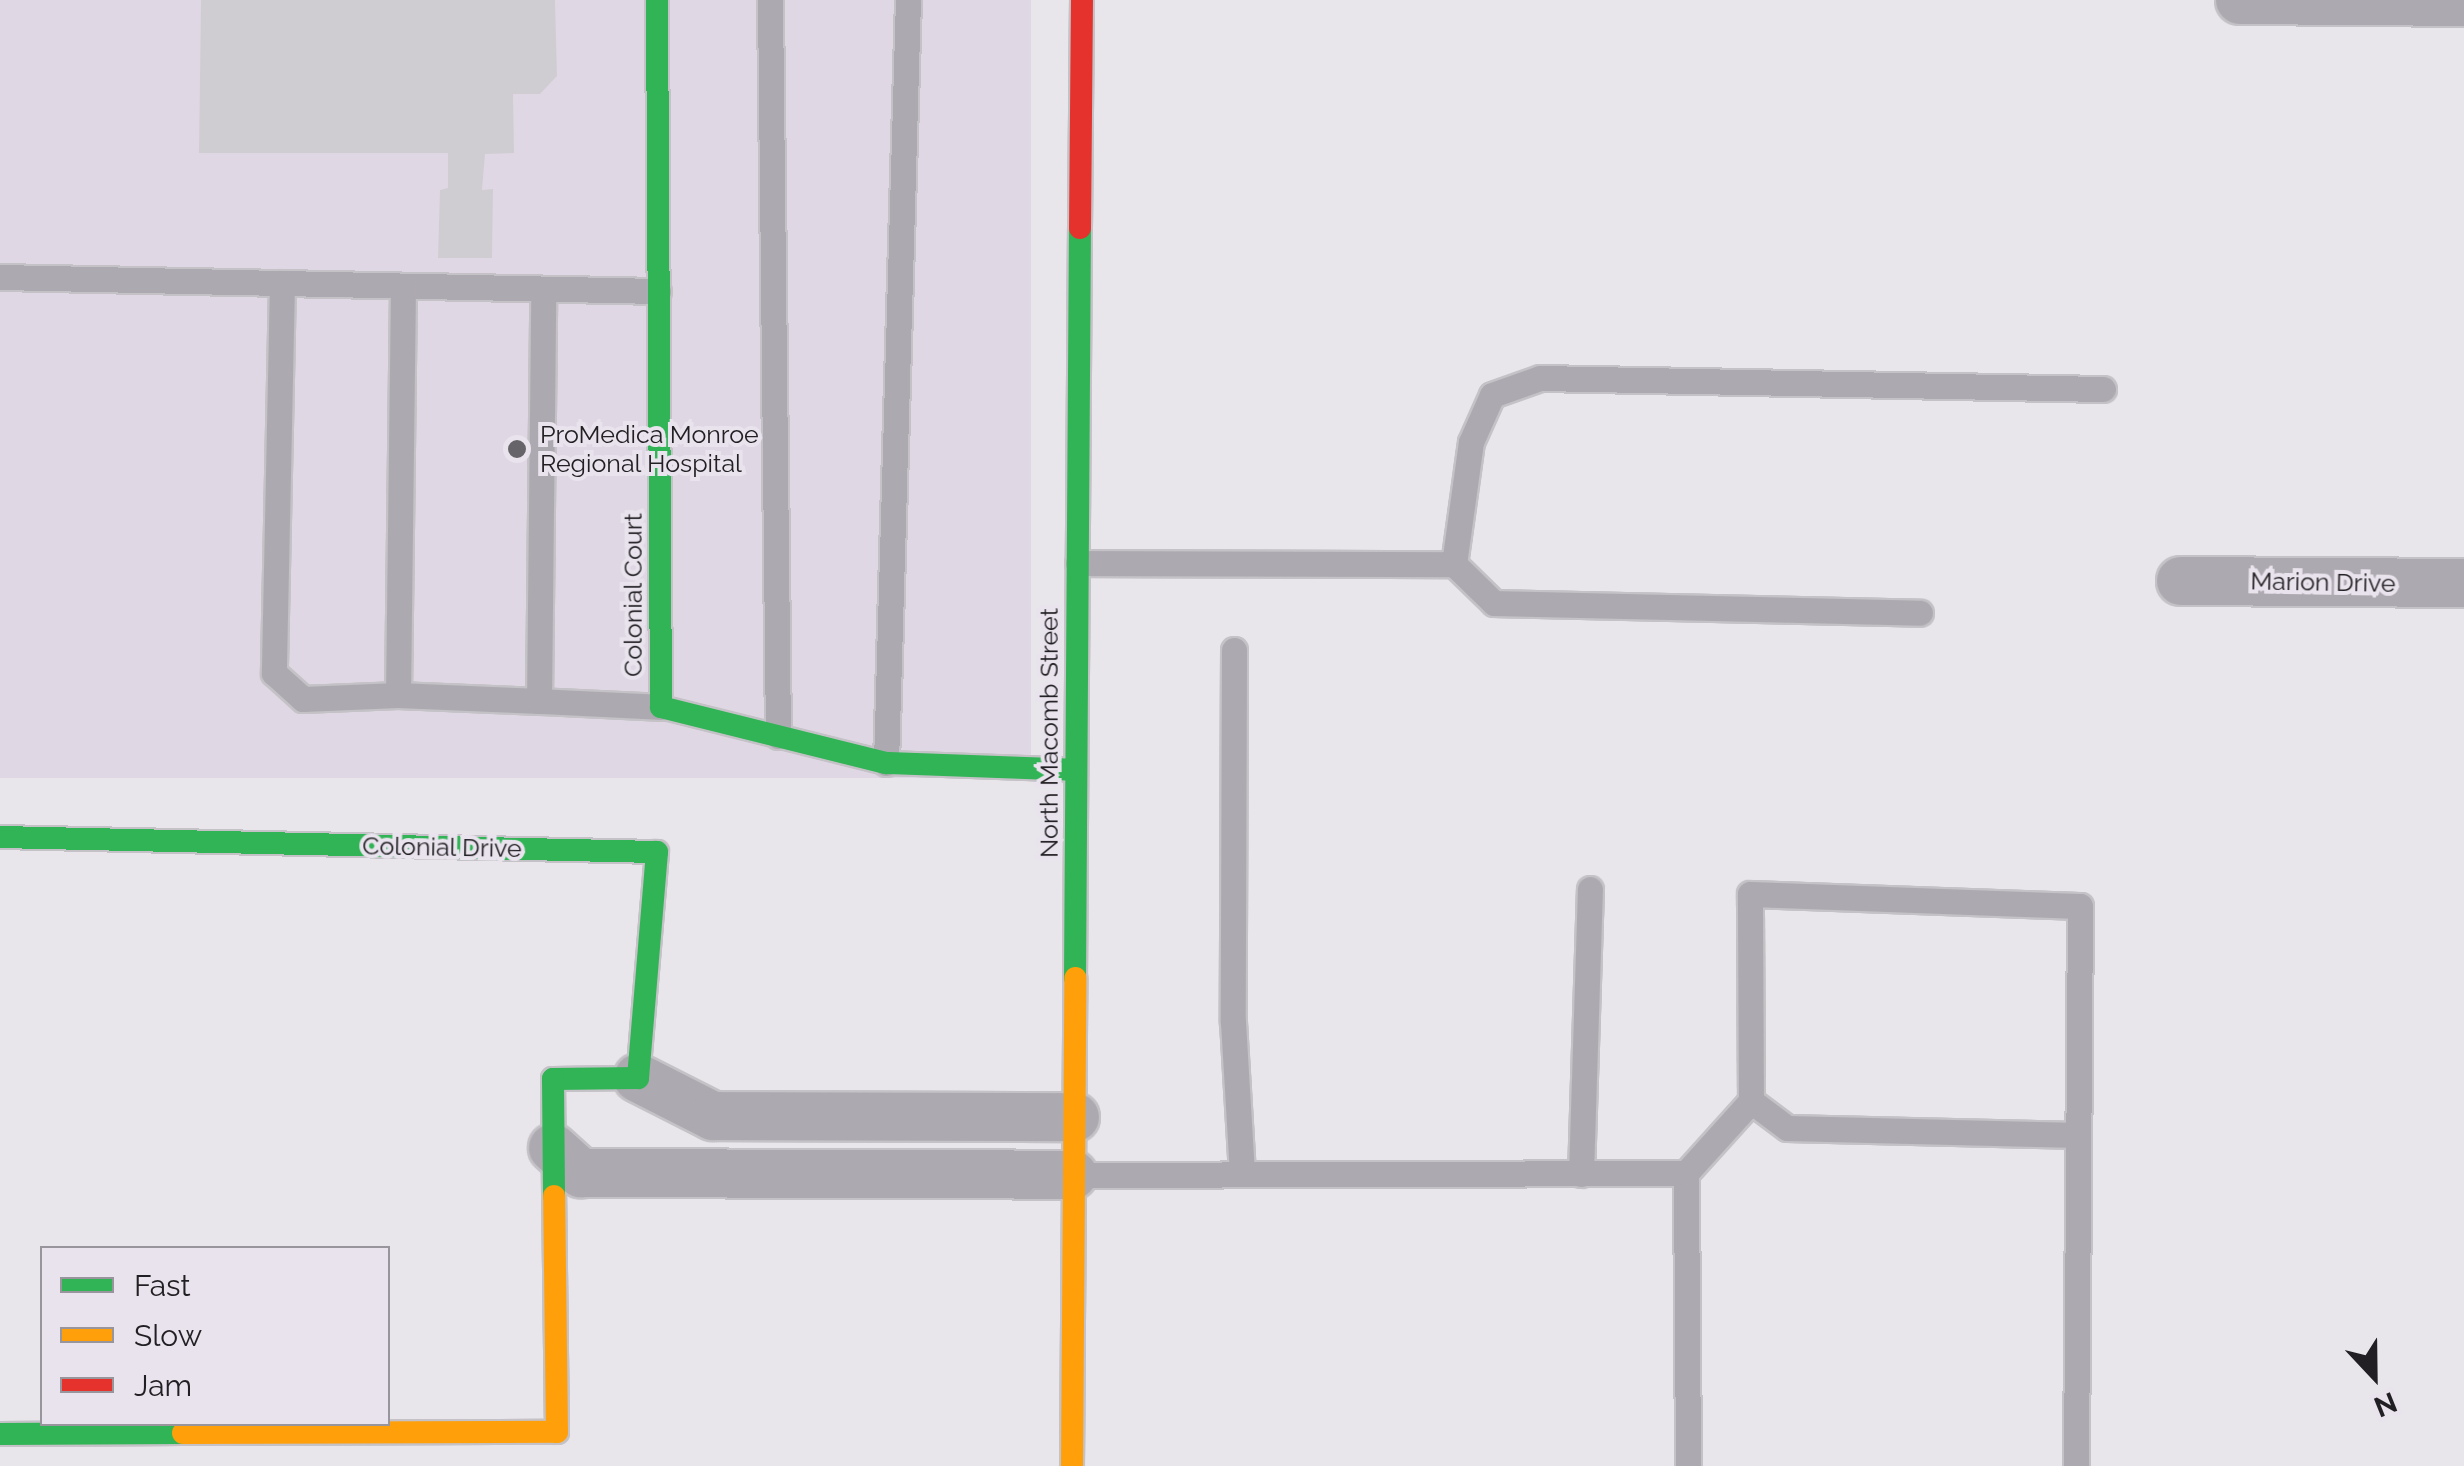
<!DOCTYPE html>
<style>
body{margin:0}
#map{position:relative;width:2464px;height:1466px;overflow:hidden;background:#e8e5eb;font-family:Raleway,sans-serif}
div>[style]{position:absolute}
.built>*{inset:0;background:#dfd8e4;transform-origin:0 0}
.building>*{inset:0;background:#d0cdd2}
.roads{filter:drop-shadow(2px 0 #c4c2c6) drop-shadow(-2px 0 #c4c2c6) drop-shadow(0 2px #c4c2c6) drop-shadow(0 -2px #c4c2c6)}
.lane>*{height:25px;margin:-12.5px;padding:0 12.5px;transform-origin:12.5px;border-radius:12.5px;background:#ada9b0}
.street>*{height:48px;margin:-24px;padding:0 24px;transform-origin:24px;border-radius:24px;background:#ada9b0}
.fast>*{height:22px;margin:-11px;padding:0 11px;transform-origin:11px;border-radius:11px;background:#30b455}
.slow>*{height:22px;margin:-11px;padding:0 11px;transform-origin:11px;border-radius:11px;background:#ff9f0a}
.jam>*{height:22px;margin:-11px;padding:0 11px;transform-origin:11px;border-radius:11px;background:#e5322d}
.dots>*{width:28px;height:28px;translate:-50% -50%;box-sizing:border-box;border:5px solid #e9e3ed;border-radius:50%}
span{translate:-50% -50%;white-space:nowrap;text-align:center;line-height:1.15;-webkit-text-stroke:8px #e9e3ed;paint-order:stroke}
.poi-label{font-size:25px;color:#211f23}
.left{translate:0 -50%;text-align:left}
.street-label{font-size:25px;color:#211f23}
.legend{position:absolute;left:40px;top:1246px;width:350px;height:180px;box-sizing:border-box;background:#e9e3ed;border:2px solid #99959c;margin:0;padding:12px 18px;list-style:none;font-size:30px;color:#211f23}
.legend li{display:flex;align-items:center;gap:20px;height:50px}
.legend b{width:50px;border:2px solid #99959c}
.north{position:absolute;left:2324px;top:1326px;width:100px;height:100px;-webkit-text-stroke:8px #e9e3ed;paint-order:stroke;rotate:158deg;font-size:28px;font-weight:700;line-height:40px;text-align:center;color:#211f23}
.north::after{content:'';display:block;margin:auto;width:35px;height:45px;background:#211f23;clip-path:polygon(50% 0,100% 100%,50% 72%,0 100%)}
</style>
<div id="map">
<div class="built">
<i style="left:0;top:0;width:1031px;height:778px"></i>
</div>
<div class="building">
<i style="clip-path:polygon(201px 0,555px 0,557px 76px,540px 94px,513px 94px,514px 153px,485px 154px,482px 190px,493px 189px,492px 258px,438px 258px,440px 190px,448px 188px,448px 153px,199px 153px)"></i>
</div>
<div class="roads">
<div class="lane">
<i style="left:770px;top:0;width:736px;rotate:89.38deg"></i>
<i style="left:0;top:277px;width:658px;rotate:1.22deg"></i>
<i style="left:282px;top:283px;width:390px;rotate:91.2deg"></i>
<i style="left:274px;top:673px;width:39px;rotate:42deg"></i>
<i style="left:303px;top:699px;width:95px;rotate:-2.4deg"></i>
<i style="left:403px;top:286px;width:409px;rotate:90.7deg"></i>
<i style="left:398px;top:695px;width:141px;rotate:2.4deg"></i>
<i style="left:539px;top:701px;width:412px;rotate:-89.4deg"></i>
<i style="left:1078px;top:563px;width:376px;rotate:0.2deg"></i>
<i style="left:1454px;top:564px;width:56px;rotate:44.3deg"></i>
<i style="left:1494px;top:603px;width:426px;rotate:1.3deg"></i>
<i style="left:1454px;top:564px;width:123px;rotate:-82.1deg"></i>
<i style="left:1471px;top:442px;width:51px;rotate:-65.9deg"></i>
<i style="left:1492px;top:395px;width:51px;rotate:-19.5deg"></i>
<i style="left:1540px;top:378px;width:563px;rotate:1.12deg"></i>
<i style="left:1234px;top:650px;width:372px;rotate:90.2deg"></i>
<i style="left:1233px;top:1022px;width:151px;rotate:86.6deg"></i>
<i style="left:539px;top:701px;width:122px;rotate:2.8deg"></i>
<i style="left:886px;top:763px;width:763px;rotate:-88.35deg"></i>
<i style="left:1751px;top:1101px;width:45px;rotate:36.9deg"></i>
<i style="left:1787px;top:1128px;width:291px;rotate:1.4deg"></i>
<i style="left:1581px;top:1174px;width:285px;rotate:-88.2deg"></i>
<i style="left:1073px;top:1175px;width:613px;rotate:-0.19deg"></i>
<i style="left:1688px;top:1466px;width:293px;rotate:-90.4deg"></i>
<i style="left:1686px;top:1173px;width:97px;rotate:-47.9deg"></i>
<i style="left:1751px;top:1101px;width:207px;rotate:-90.3deg"></i>
<i style="left:1750px;top:894px;width:330px;rotate:2.1deg"></i>
<i style="left:2080px;top:906px;width:560px;rotate:90.41deg"></i>
</div>
<div class="street">
<i style="left:2240px;top:0;width:224px;rotate:0.5deg"></i>
<i style="left:2181px;top:581px;width:283px;rotate:0.4deg"></i>
<i style="left:638px;top:1078px;width:84px;rotate:26.9deg"></i>
<i style="left:713px;top:1116px;width:362px;rotate:0.2deg"></i>
<i style="left:553px;top:1148px;width:38px;rotate:42deg"></i>
<i style="left:581px;top:1173px;width:492px;rotate:0.2deg"></i>
</div>
<div class="fast">
<i style="left:657px;top:0;width:707px;rotate:89.68deg"></i>
<i style="left:661px;top:707px;width:232px;rotate:14deg"></i>
<i style="left:886px;top:763px;width:190px;rotate:2.1deg"></i>
<i style="left:0;top:837px;width:657px;rotate:1.31deg"></i>
<i style="left:657px;top:852px;width:227px;rotate:94.8deg"></i>
<i style="left:638px;top:1078px;width:85px;rotate:179.3deg"></i>
<i style="left:553px;top:1079px;width:117px;rotate:89.5deg"></i>
<i style="left:1075px;top:978px;width:750px;rotate:-89.62deg"></i>
<i style="left:0;top:1434px;width:183px;rotate:-0.3deg"></i>
</div>
<div class="slow">
<i style="left:183px;top:1433px;width:374px;rotate:-0.2deg"></i>
<i style="left:557px;top:1432px;width:236px;rotate:-90.7deg"></i>
<i style="left:1072px;top:1466px;width:488px;rotate:-89.6deg"></i>
</div>
<div class="jam">
<i style="left:1080px;top:228px;width:228px;rotate:-89.5deg"></i>
</div>
</div>
<div class="dots">
<i style="left:517px;top:449px;background:#676469"></i>
</div>
<div class="poi-label">
<span class="left" style="left:540px;top:449px">ProMedica Monroe<br>Regional Hospital</span>
</div>
<div class="street-label">
<span style="left:2323px;top:582px;rotate:1deg">Marion Drive</span>
<span style="left:633px;top:595px;rotate:-90deg">Colonial Court</span>
<span style="left:1049px;top:733px;rotate:-90deg">North Macomb Street</span>
<span style="left:442px;top:847px;rotate:1deg">Colonial Drive</span>
</div>
<ul class="legend">
<li><b style="height:12px;background:#30b455"></b>Fast</li>
<li><b style="height:12px;background:#ff9f0a"></b>Slow</li>
<li><b style="height:12px;background:#e5322d"></b>Jam</li>
</ul>
<div class="north">N</div>
</div>
